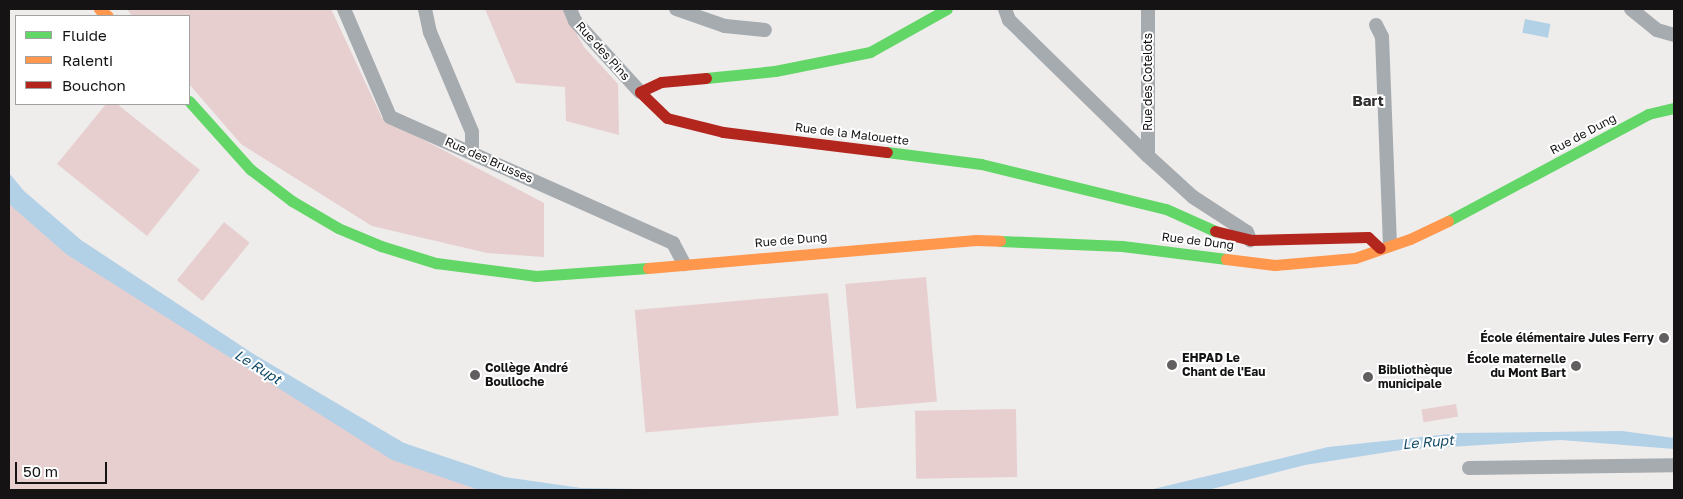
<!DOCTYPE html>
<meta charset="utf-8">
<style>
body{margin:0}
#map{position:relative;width:1683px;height:499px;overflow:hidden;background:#efecec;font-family:"Golos Text",sans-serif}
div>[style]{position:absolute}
.green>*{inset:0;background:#e7cfd0;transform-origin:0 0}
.water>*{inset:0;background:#b3d1e6;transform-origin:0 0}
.street>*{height:14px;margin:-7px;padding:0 7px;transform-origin:7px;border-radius:7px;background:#a5abaf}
.fast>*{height:11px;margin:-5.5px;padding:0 5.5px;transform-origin:5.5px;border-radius:5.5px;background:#63d668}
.slow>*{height:11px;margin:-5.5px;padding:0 5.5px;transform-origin:5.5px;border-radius:5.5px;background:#ff974d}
.jam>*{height:11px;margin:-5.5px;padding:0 5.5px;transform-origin:5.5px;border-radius:5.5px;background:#b3261e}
.dots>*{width:14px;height:14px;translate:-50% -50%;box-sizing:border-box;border:2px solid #fff;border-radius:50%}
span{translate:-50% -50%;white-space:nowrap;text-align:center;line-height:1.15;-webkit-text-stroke:4px #fff;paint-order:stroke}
.street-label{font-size:12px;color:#151313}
.poi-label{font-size:12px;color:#151313;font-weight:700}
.right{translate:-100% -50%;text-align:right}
.left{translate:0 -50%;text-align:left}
.water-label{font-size:14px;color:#134a67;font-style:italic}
.quarter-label{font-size:15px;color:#302d2d;font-weight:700}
.frame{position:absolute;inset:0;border:10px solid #151313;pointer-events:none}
.legend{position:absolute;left:15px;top:15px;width:175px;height:90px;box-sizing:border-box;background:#fff;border:1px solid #a1a1a1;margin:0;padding:6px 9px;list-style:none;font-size:15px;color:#151313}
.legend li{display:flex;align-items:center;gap:10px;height:25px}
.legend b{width:25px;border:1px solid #a1a1a1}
.scale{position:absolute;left:15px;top:462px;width:92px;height:22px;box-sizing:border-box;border:2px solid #151313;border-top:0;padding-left:6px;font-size:15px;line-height:18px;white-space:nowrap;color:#151313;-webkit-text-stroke:4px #fff;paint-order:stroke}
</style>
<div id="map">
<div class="green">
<i style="clip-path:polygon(127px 9px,331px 9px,382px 118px,544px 203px,544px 257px,487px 253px,372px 226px,241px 144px,189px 84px,189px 16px,132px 16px)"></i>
<i style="clip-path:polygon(485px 9px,563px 9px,584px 47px,618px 84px,619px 135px,566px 121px,565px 87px,516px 83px)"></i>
<i style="clip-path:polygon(106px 104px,117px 104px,200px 170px,147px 236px,57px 164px)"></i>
<i style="clip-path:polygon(9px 179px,71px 248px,380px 445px,494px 490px,9px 490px)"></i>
<i style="left:224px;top:222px;width:33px;height:75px;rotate:39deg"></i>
<i style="left:926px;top:277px;width:125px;height:81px;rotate:85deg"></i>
<i style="left:828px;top:293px;width:123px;height:194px;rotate:85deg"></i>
<i style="left:1456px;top:404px;width:13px;height:35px;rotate:81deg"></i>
<i style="left:1016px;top:409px;width:68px;height:101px;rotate:89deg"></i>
</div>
<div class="water">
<i style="left:1525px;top:19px;width:26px;height:14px;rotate:11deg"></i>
<i style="clip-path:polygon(9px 173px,24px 191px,81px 240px,252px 353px,404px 443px,505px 477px,581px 488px,708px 490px,479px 490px,392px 460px,66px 254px,9px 204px)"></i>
<i style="clip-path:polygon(1622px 431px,1674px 438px,1674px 449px,1561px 440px,1401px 450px,1305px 465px,1208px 490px,1149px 490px,1328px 447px,1459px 433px)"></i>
</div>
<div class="street">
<i style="left:344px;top:9px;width:117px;rotate:66.9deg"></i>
<i style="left:390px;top:117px;width:310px;rotate:24deg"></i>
<i style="left:673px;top:243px;width:24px;rotate:62deg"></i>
<i style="left:425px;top:9px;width:24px;rotate:78deg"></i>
<i style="left:430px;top:32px;width:108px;rotate:67.2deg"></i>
<i style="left:472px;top:132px;width:20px;rotate:90deg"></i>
<i style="left:570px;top:9px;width:13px;rotate:67deg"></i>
<i style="left:575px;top:21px;width:96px;rotate:47.5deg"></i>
<i style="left:676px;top:9px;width:52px;rotate:19.1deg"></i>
<i style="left:725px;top:26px;width:40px;rotate:5.7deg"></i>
<i style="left:1005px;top:9px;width:12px;rotate:70deg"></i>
<i style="left:1009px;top:20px;width:194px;rotate:44.4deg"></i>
<i style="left:1148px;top:156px;width:61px;rotate:42.3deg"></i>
<i style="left:1193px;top:197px;width:64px;rotate:32.9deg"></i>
<i style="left:1247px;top:232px;width:9px;rotate:69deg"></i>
<i style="left:1631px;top:9px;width:33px;rotate:39deg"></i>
<i style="left:1657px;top:30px;width:18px;rotate:16deg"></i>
<i style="left:1376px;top:25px;width:13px;rotate:63deg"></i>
<i style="left:1382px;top:37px;width:208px;rotate:87.8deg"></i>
<i style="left:1148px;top:156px;width:147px;rotate:-90deg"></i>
<i style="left:1469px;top:468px;width:205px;rotate:-0.8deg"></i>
</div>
<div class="fast">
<i style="left:706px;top:78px;width:69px;rotate:-5.8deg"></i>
<i style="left:775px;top:71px;width:97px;rotate:-11.3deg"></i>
<i style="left:870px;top:52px;width:88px;rotate:-29.2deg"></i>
<i style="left:189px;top:101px;width:91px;rotate:48.1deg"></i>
<i style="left:250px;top:169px;width:53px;rotate:37.3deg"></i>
<i style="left:292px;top:201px;width:53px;rotate:30.4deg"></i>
<i style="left:338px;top:228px;width:47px;rotate:22.7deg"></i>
<i style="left:381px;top:246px;width:58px;rotate:17.2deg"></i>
<i style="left:436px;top:263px;width:101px;rotate:7.4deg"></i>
<i style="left:536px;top:276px;width:112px;rotate:-4.1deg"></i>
<i style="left:887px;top:152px;width:95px;rotate:7.3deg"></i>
<i style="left:981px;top:164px;width:190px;rotate:13.7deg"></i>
<i style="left:1166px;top:209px;width:54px;rotate:24.2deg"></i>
<i style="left:1448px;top:221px;width:227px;rotate:-28.1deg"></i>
<i style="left:1648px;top:114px;width:27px;rotate:-13deg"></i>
<i style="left:1000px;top:241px;width:122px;rotate:2.3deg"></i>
<i style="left:1122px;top:246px;width:105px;rotate:7.1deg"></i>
</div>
<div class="slow">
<i style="left:99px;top:9px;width:11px;rotate:38deg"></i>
<i style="left:1226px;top:259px;width:49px;rotate:7deg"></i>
<i style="left:1275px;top:265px;width:80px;rotate:-5deg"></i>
<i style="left:1355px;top:258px;width:58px;rotate:-19.1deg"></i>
<i style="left:1410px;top:239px;width:42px;rotate:-25.3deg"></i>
<i style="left:648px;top:268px;width:329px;rotate:-4.9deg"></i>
<i style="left:976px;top:240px;width:24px;rotate:2deg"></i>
</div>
<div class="jam">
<i style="left:706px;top:78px;width:45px;rotate:174.9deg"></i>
<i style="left:661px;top:82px;width:23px;rotate:155deg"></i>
<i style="left:640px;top:92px;width:37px;rotate:44deg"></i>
<i style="left:667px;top:118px;width:58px;rotate:14deg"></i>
<i style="left:723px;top:132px;width:165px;rotate:7deg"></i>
<i style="left:1215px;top:231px;width:36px;rotate:14deg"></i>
<i style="left:1250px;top:240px;width:118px;rotate:-1.5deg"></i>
<i style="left:1368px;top:237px;width:16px;rotate:43deg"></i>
</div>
<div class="dots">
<i style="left:1664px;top:338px;background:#615f5f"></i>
<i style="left:1172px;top:365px;background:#615f5f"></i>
<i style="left:1576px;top:366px;background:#615f5f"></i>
<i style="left:475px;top:375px;background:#615f5f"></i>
<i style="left:1368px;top:377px;background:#615f5f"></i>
</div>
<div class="street-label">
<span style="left:603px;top:51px;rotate:48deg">Rue des Pins</span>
<span style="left:1148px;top:82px;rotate:-90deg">Rue des Cotelots</span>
<span style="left:852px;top:134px;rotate:7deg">Rue de la Malouette</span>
<span style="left:1583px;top:134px;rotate:-28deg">Rue de Dung</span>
<span style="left:489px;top:160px;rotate:24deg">Rue des Brusses</span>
<span style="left:791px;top:240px;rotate:-5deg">Rue de Dung</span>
<span style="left:1198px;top:241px;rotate:7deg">Rue de Dung</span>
</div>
<div class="poi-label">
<span class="right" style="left:1654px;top:338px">École élémentaire Jules Ferry</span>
<span class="left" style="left:1182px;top:365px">EHPAD Le<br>Chant de l'Eau</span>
<span class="right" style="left:1566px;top:366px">École maternelle<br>du Mont Bart</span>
<span class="left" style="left:485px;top:375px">Collège André<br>Boulloche</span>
<span class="left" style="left:1378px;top:377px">Bibliothèque<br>municipale</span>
</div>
<div class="water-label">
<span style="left:258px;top:367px;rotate:32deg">Le Rupt</span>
<span style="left:1428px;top:442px;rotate:-5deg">Le Rupt</span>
</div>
<div class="quarter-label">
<span style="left:1368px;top:101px">Bart</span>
</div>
<div class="frame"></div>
<ul class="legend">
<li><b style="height:6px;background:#63d668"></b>Fluide</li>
<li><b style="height:6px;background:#ff974d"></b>Ralenti</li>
<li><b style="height:6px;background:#b3261e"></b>Bouchon</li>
</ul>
<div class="scale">50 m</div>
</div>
